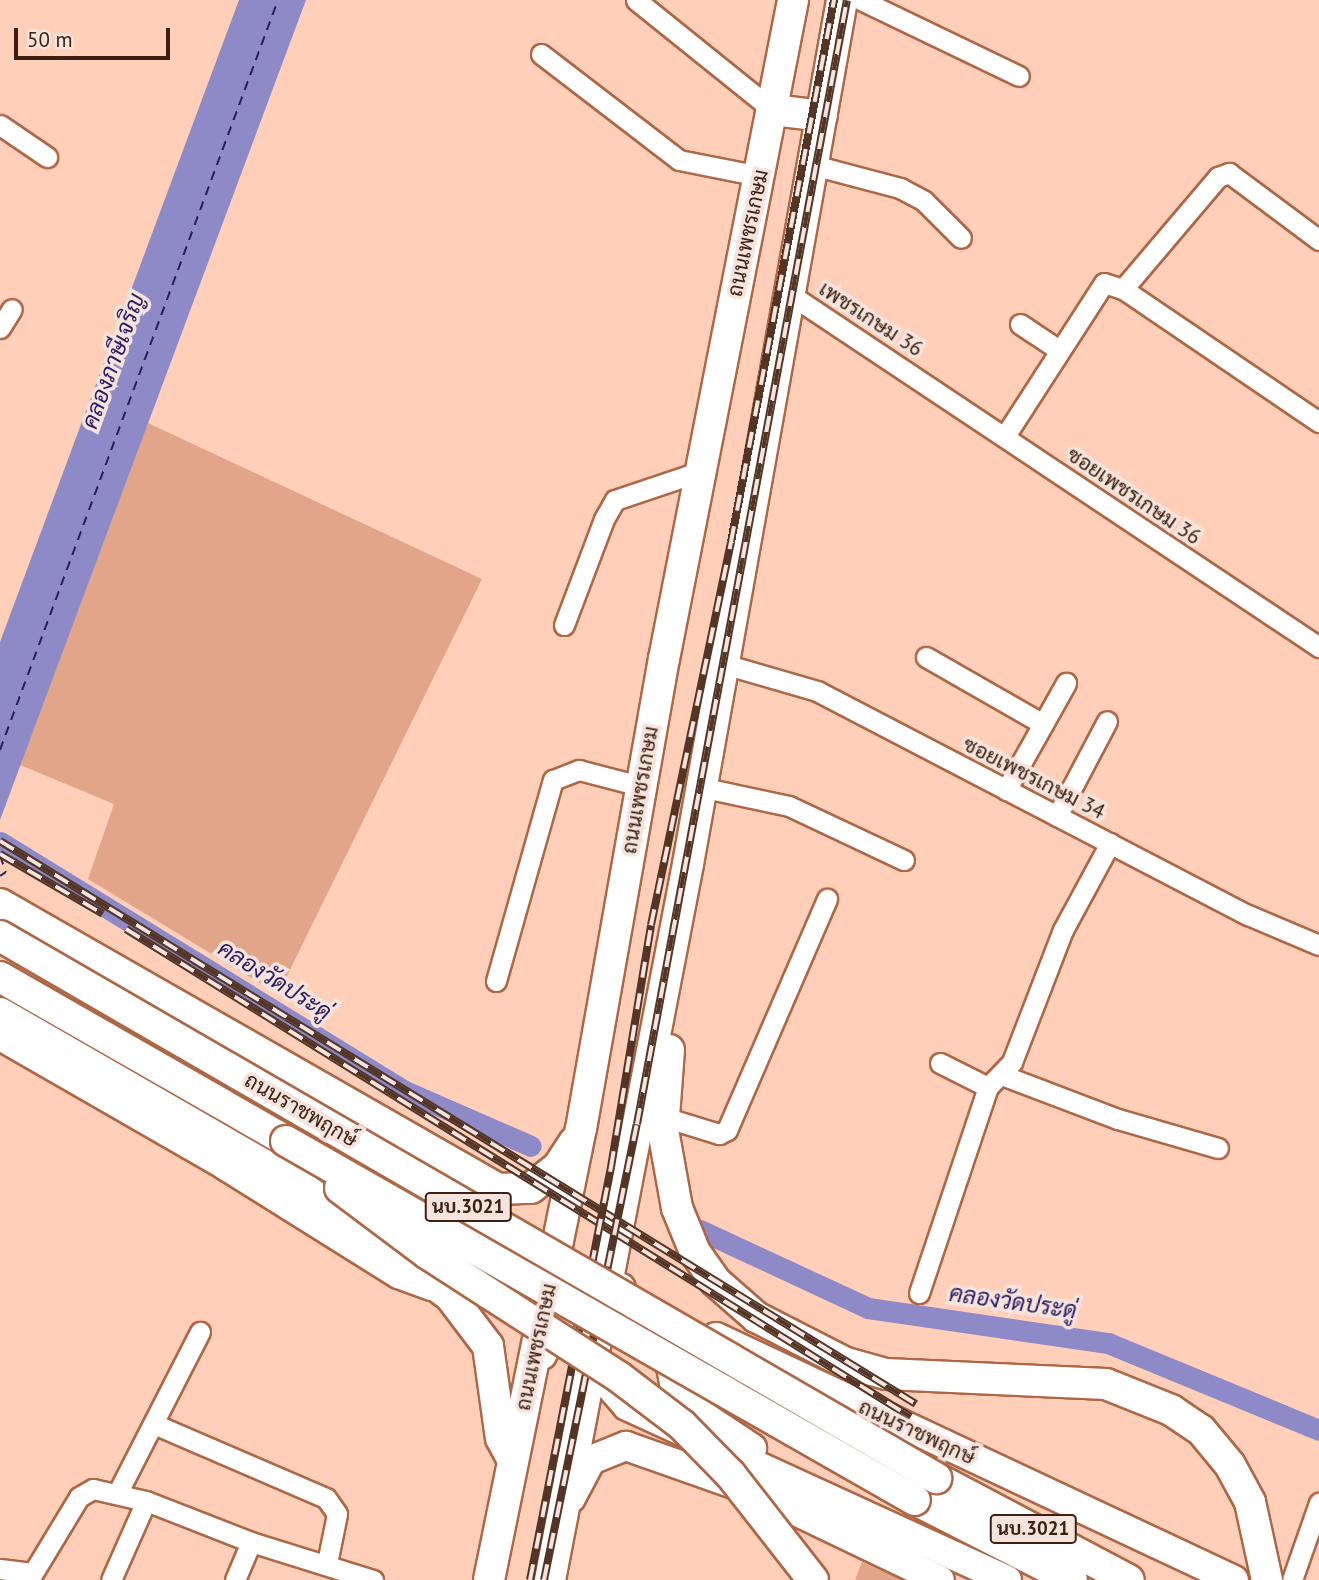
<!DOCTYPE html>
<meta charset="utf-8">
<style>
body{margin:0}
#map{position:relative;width:1319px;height:1580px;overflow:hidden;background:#ffcfb9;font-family:"PT Sans",Sarabun,sans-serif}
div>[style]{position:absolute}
.green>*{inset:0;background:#e2a589}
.water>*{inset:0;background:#8d8ac7}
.canal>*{height:21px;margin:-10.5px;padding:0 10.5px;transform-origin:10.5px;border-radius:10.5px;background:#8d8ac7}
.ferry>*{height:2px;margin-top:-1px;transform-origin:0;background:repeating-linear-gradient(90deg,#2a1b63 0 9px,transparent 0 16px)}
.roads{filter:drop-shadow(2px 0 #ae6745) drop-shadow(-2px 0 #ae6745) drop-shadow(0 2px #ae6745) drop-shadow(0 -2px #ae6745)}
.minor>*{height:19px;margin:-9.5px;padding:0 9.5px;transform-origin:9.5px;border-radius:9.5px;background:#fff}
.tertiary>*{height:24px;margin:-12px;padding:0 12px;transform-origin:12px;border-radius:12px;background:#fff}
.secondary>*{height:28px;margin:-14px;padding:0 14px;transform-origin:14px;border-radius:14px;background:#fff}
.primary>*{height:30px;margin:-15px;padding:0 15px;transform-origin:15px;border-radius:15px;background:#fff}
.rail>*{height:8px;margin-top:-4px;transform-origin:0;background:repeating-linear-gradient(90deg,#f5e4dd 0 16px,#543425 0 32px);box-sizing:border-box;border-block:2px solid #543425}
.bridges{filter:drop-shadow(2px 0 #ae6745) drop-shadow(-2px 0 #ae6745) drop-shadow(0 2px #ae6745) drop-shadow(0 -2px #ae6745)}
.primary-bridge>*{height:30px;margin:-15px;padding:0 15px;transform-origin:15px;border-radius:15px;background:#fff}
span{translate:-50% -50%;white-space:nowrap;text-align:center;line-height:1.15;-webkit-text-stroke:7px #f5e4dd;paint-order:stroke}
.shield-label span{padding:2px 5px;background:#f5e4dd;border:2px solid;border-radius:5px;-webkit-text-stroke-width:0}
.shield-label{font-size:19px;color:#3d2011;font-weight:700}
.street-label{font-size:21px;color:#3d2011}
.water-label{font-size:23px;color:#2a1b63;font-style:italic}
.scale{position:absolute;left:14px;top:28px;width:156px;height:32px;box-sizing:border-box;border:4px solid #3d2011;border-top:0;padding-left:9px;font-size:21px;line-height:24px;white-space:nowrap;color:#3d2011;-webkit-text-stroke:5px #f5e4dd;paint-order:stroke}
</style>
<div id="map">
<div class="green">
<i style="clip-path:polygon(148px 423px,482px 579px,278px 994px,88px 879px,114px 804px,20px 765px)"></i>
<i style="clip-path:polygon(862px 1562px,902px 1580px,855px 1580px)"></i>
</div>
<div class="water">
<i style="clip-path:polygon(239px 0,306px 0,0 820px,0 642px)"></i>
</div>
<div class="canal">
<i style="left:0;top:842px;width:475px;rotate:31.6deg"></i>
<i style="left:405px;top:1091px;width:137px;rotate:23.6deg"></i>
<i style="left:700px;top:1230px;width:185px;rotate:24.9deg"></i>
<i style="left:868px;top:1308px;width:243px;rotate:8.3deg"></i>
<i style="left:1108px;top:1343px;width:228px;rotate:22.4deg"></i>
</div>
<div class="ferry">
<i style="left:0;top:750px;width:800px;rotate:-69.66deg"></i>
<i style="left:0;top:856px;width:17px;rotate:69deg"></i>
<i style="left:6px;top:872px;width:7px;rotate:146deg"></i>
</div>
<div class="roads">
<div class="minor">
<i style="left:636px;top:0;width:176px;rotate:38.8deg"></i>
<i style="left:861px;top:0;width:175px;rotate:25.7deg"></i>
<i style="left:541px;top:54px;width:174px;rotate:37.5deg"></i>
<i style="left:679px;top:160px;width:83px;rotate:11.2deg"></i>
<i style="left:0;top:125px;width:57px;rotate:34.2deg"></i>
<i style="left:813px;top:165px;width:90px;rotate:14.8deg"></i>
<i style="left:900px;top:188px;width:27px;rotate:28deg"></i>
<i style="left:924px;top:201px;width:52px;rotate:45deg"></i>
<i style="left:1123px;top:289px;width:147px;rotate:-49.7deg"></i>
<i style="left:1218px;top:177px;width:12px;rotate:-20deg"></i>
<i style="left:1229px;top:173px;width:112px;rotate:36.7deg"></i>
<i style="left:791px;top:295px;width:635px;rotate:33.69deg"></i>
<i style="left:1020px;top:324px;width:47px;rotate:33.7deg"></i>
<i style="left:0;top:328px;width:22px;rotate:-58deg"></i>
<i style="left:1005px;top:436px;width:182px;rotate:-57.1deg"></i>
<i style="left:1104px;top:283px;width:20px;rotate:18deg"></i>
<i style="left:1123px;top:289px;width:237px;rotate:34.2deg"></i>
<i style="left:564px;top:625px;width:113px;rotate:-69.3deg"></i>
<i style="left:604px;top:519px;width:22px;rotate:-60deg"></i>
<i style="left:615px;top:500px;width:91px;rotate:-18.6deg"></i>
<i style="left:926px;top:657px;width:135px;rotate:29.8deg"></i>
<i style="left:724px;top:664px;width:97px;rotate:16.2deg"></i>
<i style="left:817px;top:691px;width:486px;rotate:27.5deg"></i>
<i style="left:1248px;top:915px;width:77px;rotate:22.9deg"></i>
<i style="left:700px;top:787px;width:91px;rotate:12.1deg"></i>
<i style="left:789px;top:806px;width:127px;rotate:25.2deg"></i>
<i style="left:1006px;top:790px;width:123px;rotate:-60.7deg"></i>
<i style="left:1057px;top:816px;width:107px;rotate:-62.2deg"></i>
<i style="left:496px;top:981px;width:209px;rotate:-74.2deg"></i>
<i style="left:553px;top:780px;width:28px;rotate:-21deg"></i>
<i style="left:579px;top:770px;width:63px;rotate:14.7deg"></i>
<i style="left:940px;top:1063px;width:54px;rotate:26.6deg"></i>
<i style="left:1002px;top:1075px;width:124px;rotate:20.8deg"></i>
<i style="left:1118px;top:1119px;width:104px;rotate:16.2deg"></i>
<i style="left:664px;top:1117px;width:58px;rotate:17.2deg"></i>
<i style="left:719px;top:1134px;width:9px;rotate:-27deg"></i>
<i style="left:727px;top:1130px;width:252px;rotate:-66.6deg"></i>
<i style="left:919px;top:1293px;width:217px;rotate:-71.5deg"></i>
<i style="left:988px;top:1087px;width:35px;rotate:-46deg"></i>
<i style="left:1012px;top:1062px;width:142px;rotate:-68.9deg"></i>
<i style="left:1063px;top:930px;width:99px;rotate:-61.6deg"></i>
<i style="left:154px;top:1424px;width:187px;rotate:23.3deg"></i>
<i style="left:326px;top:1498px;width:19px;rotate:55deg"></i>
<i style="left:337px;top:1514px;width:50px;rotate:101.5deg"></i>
<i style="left:118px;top:1492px;width:180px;rotate:-62.9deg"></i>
<i style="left:0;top:1569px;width:33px;rotate:7deg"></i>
<i style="left:33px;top:1573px;width:89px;rotate:-58.8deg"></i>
<i style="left:79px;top:1497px;width:16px;rotate:-30deg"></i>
<i style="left:93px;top:1489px;width:54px;rotate:12.8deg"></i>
<i style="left:146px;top:1501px;width:113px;rotate:21.3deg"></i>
<i style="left:251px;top:1542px;width:128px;rotate:17.3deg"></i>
<i style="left:111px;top:1580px;width:86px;rotate:-66.1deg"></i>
<i style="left:235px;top:1580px;width:41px;rotate:-67.2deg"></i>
<i style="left:1292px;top:1580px;width:82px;rotate:-70.7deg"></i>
</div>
<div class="tertiary">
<i style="left:0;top:1038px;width:258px;rotate:29.9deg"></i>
<i style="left:224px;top:1167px;width:205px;rotate:32.1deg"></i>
<i style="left:398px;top:1276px;width:35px;rotate:20deg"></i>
</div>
<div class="secondary">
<i style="left:716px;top:1337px;width:572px;rotate:25.13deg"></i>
<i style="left:716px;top:1342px;width:26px;rotate:-178deg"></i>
<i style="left:690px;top:1341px;width:16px;rotate:142deg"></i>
<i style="left:677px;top:1351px;width:17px;rotate:111deg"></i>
<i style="left:671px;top:1367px;width:15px;rotate:79deg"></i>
<i style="left:674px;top:1382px;width:33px;rotate:55deg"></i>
<i style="left:693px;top:1409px;width:71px;rotate:33.5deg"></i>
<i style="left:542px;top:1355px;width:44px;rotate:-62.9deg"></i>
<i style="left:562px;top:1316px;width:21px;rotate:-45deg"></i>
<i style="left:577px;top:1301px;width:36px;rotate:-32deg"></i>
<i style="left:607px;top:1282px;width:15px;rotate:23deg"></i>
<i style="left:584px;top:1357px;width:65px;rotate:48.7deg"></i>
<i style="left:627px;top:1406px;width:418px;rotate:24.6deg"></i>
<i style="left:571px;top:1498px;width:43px;rotate:-62.2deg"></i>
<i style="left:591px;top:1460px;width:38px;rotate:-22deg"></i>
<i style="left:626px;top:1446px;width:136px;rotate:19.4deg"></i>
<i style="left:754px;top:1491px;width:206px;rotate:25.6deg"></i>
</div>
<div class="primary">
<i style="left:773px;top:110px;width:49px;rotate:7deg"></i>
<i style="left:0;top:904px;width:574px;rotate:29.78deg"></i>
<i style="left:498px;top:1189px;width:33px;rotate:-2deg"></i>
<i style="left:531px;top:1188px;width:34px;rotate:-38deg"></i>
<i style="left:558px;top:1167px;width:30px;rotate:-57deg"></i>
<i style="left:0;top:977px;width:330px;rotate:29.8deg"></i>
<i style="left:0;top:1013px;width:351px;rotate:29.9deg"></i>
<i style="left:304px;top:1188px;width:182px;rotate:36.5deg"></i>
<i style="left:450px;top:1296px;width:63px;rotate:52.8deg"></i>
<i style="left:488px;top:1346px;width:93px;rotate:82deg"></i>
<i style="left:501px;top:1438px;width:24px;rotate:62deg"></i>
<i style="left:669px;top:1050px;width:80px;rotate:94.3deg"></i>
<i style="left:663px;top:1130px;width:79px;rotate:79.8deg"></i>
<i style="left:677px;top:1208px;width:48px;rotate:67.8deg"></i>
<i style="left:695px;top:1252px;width:35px;rotate:55deg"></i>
<i style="left:715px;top:1281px;width:55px;rotate:41.3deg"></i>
<i style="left:756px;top:1317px;width:101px;rotate:27.1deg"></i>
<i style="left:846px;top:1363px;width:41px;rotate:15.4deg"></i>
<i style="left:886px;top:1374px;width:220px;rotate:2.6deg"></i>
<i style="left:1106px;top:1384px;width:70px;rotate:21.8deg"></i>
<i style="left:1171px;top:1410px;width:36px;rotate:34deg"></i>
<i style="left:1201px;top:1430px;width:45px;rotate:50.4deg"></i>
<i style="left:1230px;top:1465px;width:42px;rotate:61.6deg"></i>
<i style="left:1250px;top:1502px;width:80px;rotate:77.7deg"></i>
<i style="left:936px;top:1478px;width:218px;rotate:27.9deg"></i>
<i style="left:915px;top:1500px;width:176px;rotate:27deg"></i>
<i style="left:489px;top:1580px;width:460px;rotate:-78.5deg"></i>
<i style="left:581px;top:1129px;width:477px;rotate:-80deg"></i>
<i style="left:664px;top:659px;width:672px;rotate:-78.92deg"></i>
<i style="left:550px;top:1580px;width:729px;rotate:-79.09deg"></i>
<i style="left:688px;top:864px;width:878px;rotate:-79.89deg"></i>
</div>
</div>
<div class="rail">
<i style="left:0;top:841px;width:1075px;rotate:31.58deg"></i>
<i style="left:0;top:854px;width:119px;rotate:30.2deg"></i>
<i style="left:126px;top:929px;width:924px;rotate:31.87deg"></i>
<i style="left:530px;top:1580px;width:421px;rotate:-78.9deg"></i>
<i style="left:611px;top:1167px;width:245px;rotate:-80.6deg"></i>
<i style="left:651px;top:925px;width:391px;rotate:-78.2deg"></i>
<i style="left:731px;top:542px;width:552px;rotate:-79.24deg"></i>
<i style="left:544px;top:1580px;width:465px;rotate:-78.5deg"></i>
<i style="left:637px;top:1124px;width:1143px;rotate:-79.42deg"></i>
</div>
<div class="bridges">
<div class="primary-bridge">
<i style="left:0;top:936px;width:1082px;rotate:30.07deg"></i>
<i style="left:286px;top:1141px;width:724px;rotate:29.72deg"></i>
<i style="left:340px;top:1188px;width:110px;rotate:36.9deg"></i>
<i style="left:428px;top:1254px;width:227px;rotate:32.8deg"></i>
<i style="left:619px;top:1377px;width:79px;rotate:37.3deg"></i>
<i style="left:682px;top:1425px;width:70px;rotate:45.6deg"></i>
<i style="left:731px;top:1475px;width:133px;rotate:52deg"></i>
</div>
</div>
<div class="shield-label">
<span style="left:468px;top:1207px">นบ.3021</span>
<span style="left:1033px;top:1529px">นบ.3021</span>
</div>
<div class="street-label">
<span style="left:748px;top:233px;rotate:-78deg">ถนนเพชรเกษม</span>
<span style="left:871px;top:319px;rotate:33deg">เพชรเกษม 36</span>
<span style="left:1134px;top:496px;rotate:34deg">ซอยเพชรเกษม 36</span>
<span style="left:1034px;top:778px;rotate:27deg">ซอยเพชรเกษม 34</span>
<span style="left:640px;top:790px;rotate:-80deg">ถนนเพชรเกษม</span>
<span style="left:301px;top:1110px;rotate:30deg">ถนนราชพฤกษ์</span>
<span style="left:536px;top:1347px;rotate:-78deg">ถนนเพชรเกษม</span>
<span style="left:917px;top:1432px;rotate:25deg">ถนนราชพฤกษ์</span>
</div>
<div class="water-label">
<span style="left:113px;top:361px;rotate:-70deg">คลองภาษีเจริญ</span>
<span style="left:275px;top:980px;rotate:32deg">คลองวัดประดู่</span>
<span style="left:1013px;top:1302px;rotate:8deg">คลองวัดประดู่</span>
</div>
<div class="scale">50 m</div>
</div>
